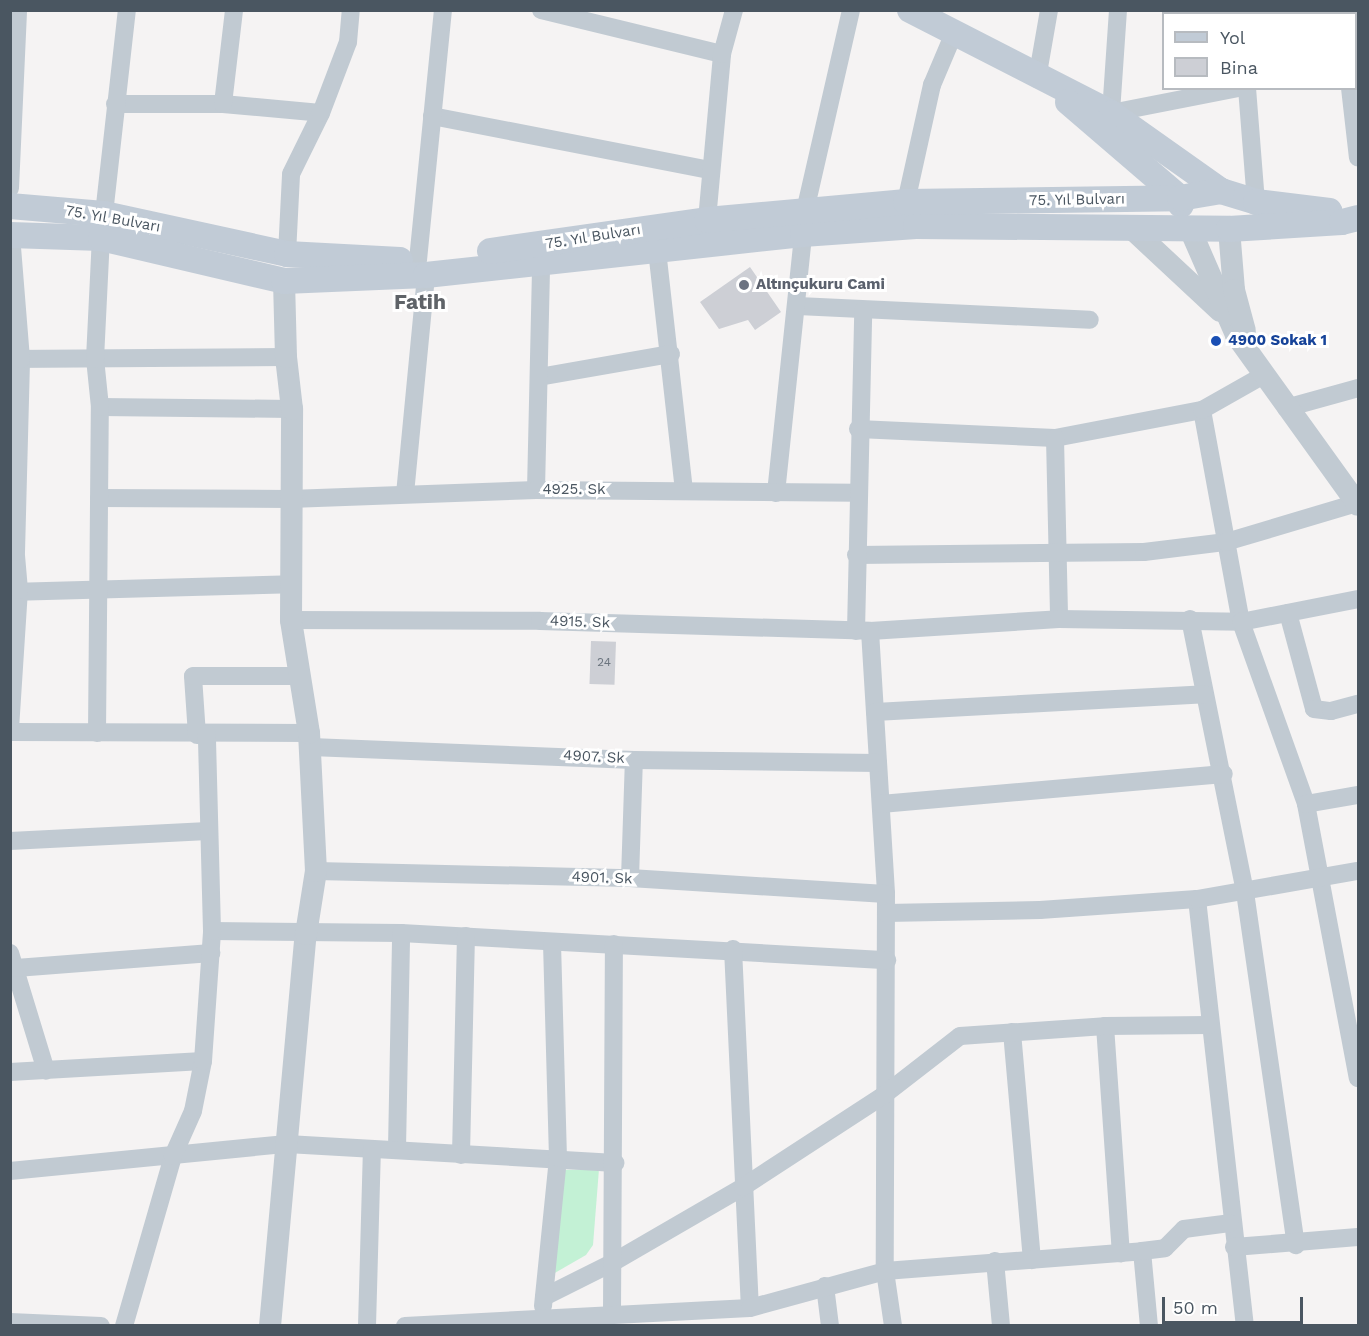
<!DOCTYPE html>
<meta charset="utf-8">
<style>
body{margin:0}
#map{position:relative;width:1369px;height:1336px;overflow:hidden;background:#f5f3f3;font-family:"Work Sans",sans-serif}
div>[style]{position:absolute}
.green>*{inset:0;background:#c3f1d5}
.building>*{inset:0;background:#cdcfd5;transform-origin:0 0}
.minor>*{height:18px;margin:-9px;padding:0 9px;transform-origin:9px;border-radius:9px;background:#c1cad2}
.tertiary>*{height:22px;margin:-11px;padding:0 11px;transform-origin:11px;border-radius:11px;background:#c1cad2}
.secondary>*{height:26px;margin:-13px;padding:0 13px;transform-origin:13px;border-radius:13px;background:#c1cbd6}
.dots>*{width:16px;height:16px;translate:-50% -50%;box-sizing:border-box;border:3px solid #fff;border-radius:50%}
span{translate:-50% -50%;white-space:nowrap;text-align:center;line-height:1.15;-webkit-text-stroke:6px #fff;paint-order:stroke}
.number-label{font-size:12px;color:#6b747e}
.number-label span{-webkit-text-stroke-width:0}
.street-label{font-size:15px;color:#4a5661}
.worship-label{font-size:15px;color:#5b616d;font-weight:700}
.left{translate:0 -50%;text-align:left}
.transit-label{font-size:15px;color:#164399;font-weight:700}
.district-label{font-size:21px;color:#5f6368;font-weight:700}
.frame{position:absolute;inset:0;border:12px solid #4a5661;pointer-events:none}
.legend{position:absolute;left:1162px;top:12px;width:195px;height:78px;box-sizing:border-box;background:#fff;border:2px solid #b7bbc0;margin:0;padding:8px 10px;list-style:none;font-size:18px;color:#4a5661}
.legend li{display:flex;align-items:center;gap:12px;height:30px}
.legend b{width:30px;border:2px solid #b7bbc0}
.scale{position:absolute;left:1162px;top:1297px;width:141px;height:27px;box-sizing:border-box;border:3px solid #4a5661;border-top:0;padding-left:8px;font-size:18px;line-height:21px;white-space:nowrap;color:#4a5661;-webkit-text-stroke:4px #fff;paint-order:stroke}
</style>
<div id="map">
<div class="green">
<i style="clip-path:polygon(599px 1169px,593px 1245px,586px 1255px,553px 1274px,563px 1170px)"></i>
</div>
<div class="building">
<i style="clip-path:polygon(750px 267px,781px 312px,755px 330px,748px 320px,719px 329px,700px 302px)"></i>
<i style="left:591px;top:641px;width:25px;height:43px;rotate:2deg"></i>
</div>
<div class="minor">
<i style="left:541px;top:10px;width:186px;rotate:13.7deg"></i>
<i style="left:1118px;top:10px;width:103px;rotate:93.9deg"></i>
<i style="left:1111px;top:113px;width:130px;rotate:-11.1deg"></i>
<i style="left:1241px;top:10px;width:4px;rotate:90deg"></i>
<i style="left:1345px;top:10px;width:4px;rotate:90deg"></i>
<i style="left:1037px;top:79px;width:70px;rotate:-80.1deg"></i>
<i style="left:1247px;top:88px;width:114px;rotate:85.5deg"></i>
<i style="left:1350px;top:88px;width:70px;rotate:83.5deg"></i>
<i style="left:115px;top:104px;width:108px"></i>
<i style="left:223px;top:104px;width:98px;rotate:5.2deg"></i>
<i style="left:223px;top:104px;width:95px;rotate:-83.3deg"></i>
<i style="left:432px;top:116px;width:282px;rotate:11deg"></i>
<i style="left:10px;top:188px;width:178px;rotate:-87.4deg"></i>
<i style="left:906px;top:202px;width:120px;rotate:-77.5deg"></i>
<i style="left:932px;top:85px;width:56px;rotate:-67.1deg"></i>
<i style="left:805px;top:211px;width:206px;rotate:-77.1deg"></i>
<i style="left:104px;top:214px;width:205px;rotate:-83.6deg"></i>
<i style="left:707px;top:220px;width:167px;rotate:-84.8deg"></i>
<i style="left:722px;top:54px;width:46px;rotate:-74.7deg"></i>
<i style="left:657px;top:250px;width:242px;rotate:83.6deg"></i>
<i style="left:287px;top:254px;width:80px;rotate:-87.1deg"></i>
<i style="left:291px;top:174px;width:68px;rotate:-63.8deg"></i>
<i style="left:321px;top:113px;width:76px;rotate:-69.2deg"></i>
<i style="left:348px;top:42px;width:32px;rotate:-85deg"></i>
<i style="left:418px;top:260px;width:251px;rotate:-84.3deg"></i>
<i style="left:798px;top:306px;width:292px;rotate:2.7deg"></i>
<i style="left:10px;top:359px;width:276px;rotate:-0.4deg"></i>
<i style="left:539px;top:377px;width:134px;rotate:-9.9deg"></i>
<i style="left:100px;top:407px;width:192px;rotate:0.6deg"></i>
<i style="left:1286px;top:408px;width:75px;rotate:-15.5deg"></i>
<i style="left:1202px;top:410px;width:216px;rotate:79.6deg"></i>
<i style="left:1241px;top:622px;width:193px;rotate:70.3deg"></i>
<i style="left:1306px;top:804px;width:279px;rotate:79.3deg"></i>
<i style="left:858px;top:429px;width:197px;rotate:2.6deg"></i>
<i style="left:1055px;top:438px;width:150px;rotate:-10.8deg"></i>
<i style="left:1202px;top:410px;width:69px;rotate:-29.5deg"></i>
<i style="left:1055px;top:438px;width:181px;rotate:88.7deg"></i>
<i style="left:536px;top:490px;width:227px;rotate:-88.7deg"></i>
<i style="left:776px;top:493px;width:260px;rotate:-84deg"></i>
<i style="left:405px;top:494px;width:220px;rotate:-84.5deg"></i>
<i style="left:99px;top:498px;width:191px;rotate:0.3deg"></i>
<i style="left:290px;top:499px;width:246px;rotate:-2.1deg"></i>
<i style="left:536px;top:490px;width:321px;rotate:0.5deg"></i>
<i style="left:856px;top:555px;width:288px;rotate:-0.6deg"></i>
<i style="left:1144px;top:552px;width:83px;rotate:-7deg"></i>
<i style="left:1226px;top:542px;width:137px;rotate:-16.6deg"></i>
<i style="left:10px;top:592px;width:281px;rotate:-1.6deg"></i>
<i style="left:1288px;top:613px;width:99px;rotate:74.8deg"></i>
<i style="left:1314px;top:709px;width:17px;rotate:7deg"></i>
<i style="left:1331px;top:711px;width:28px;rotate:-15deg"></i>
<i style="left:1190px;top:619px;width:278px;rotate:78.6deg"></i>
<i style="left:1245px;top:892px;width:357px;rotate:81.8deg"></i>
<i style="left:291px;top:620px;width:249px;rotate:0.2deg"></i>
<i style="left:540px;top:621px;width:330px;rotate:1.7deg"></i>
<i style="left:870px;top:631px;width:189px;rotate:-3.6deg"></i>
<i style="left:1059px;top:619px;width:182px;rotate:0.9deg"></i>
<i style="left:1241px;top:622px;width:119px;rotate:-11.1deg"></i>
<i style="left:856px;top:631px;width:320px;rotate:-88.7deg"></i>
<i style="left:870px;top:631px;width:263px;rotate:86.5deg"></i>
<i style="left:886px;top:894px;width:377px;rotate:90.2deg"></i>
<i style="left:885px;top:1271px;width:56px;rotate:81.7deg"></i>
<i style="left:875px;top:712px;width:330px;rotate:-3.1deg"></i>
<i style="left:10px;top:729px;width:139px;rotate:-86.3deg"></i>
<i style="left:19px;top:590px;width:38px;rotate:-95deg"></i>
<i style="left:16px;top:552px;width:193px;rotate:-88.5deg"></i>
<i style="left:21px;top:359px;width:124px;rotate:-94.6deg"></i>
<i style="left:10px;top:732px;width:299px;rotate:0.2deg"></i>
<i style="left:97px;top:733px;width:326px;rotate:-89.5deg"></i>
<i style="left:100px;top:407px;width:48px;rotate:-95.9deg"></i>
<i style="left:95px;top:359px;width:121px;rotate:-87.2deg"></i>
<i style="left:197px;top:735px;width:59px;rotate:-93.9deg"></i>
<i style="left:193px;top:676px;width:105px"></i>
<i style="left:311px;top:747px;width:323px;rotate:2.3deg"></i>
<i style="left:634px;top:760px;width:244px;rotate:0.7deg"></i>
<i style="left:881px;top:804px;width:344px;rotate:-5deg"></i>
<i style="left:1306px;top:804px;width:53px;rotate:-9.8deg"></i>
<i style="left:10px;top:841px;width:198px;rotate:-2.9deg"></i>
<i style="left:316px;top:871px;width:314px;rotate:1.3deg"></i>
<i style="left:630px;top:878px;width:256px;rotate:3.6deg"></i>
<i style="left:630px;top:878px;width:118px;rotate:-88.1deg"></i>
<i style="left:1197px;top:899px;width:430px;rotate:83.6deg"></i>
<i style="left:886px;top:913px;width:154px;rotate:-1.1deg"></i>
<i style="left:1040px;top:910px;width:157px;rotate:-4deg"></i>
<i style="left:1197px;top:899px;width:163px;rotate:-9.9deg"></i>
<i style="left:212px;top:931px;width:189px;rotate:0.6deg"></i>
<i style="left:401px;top:933px;width:487px;rotate:3.2deg"></i>
<i style="left:733px;top:949px;width:359px;rotate:87.3deg"></i>
<i style="left:10px;top:953px;width:123px;rotate:73deg"></i>
<i style="left:16px;top:968px;width:196px;rotate:-4.4deg"></i>
<i style="left:1105px;top:1026px;width:228px;rotate:86deg"></i>
<i style="left:1012px;top:1032px;width:229px;rotate:85deg"></i>
<i style="left:10px;top:1072px;width:193px;rotate:-3.3deg"></i>
<i style="left:397px;top:1149px;width:216px;rotate:-88.9deg"></i>
<i style="left:461px;top:1155px;width:219px;rotate:-88.7deg"></i>
<i style="left:10px;top:1171px;width:278px;rotate:-5.6deg"></i>
<i style="left:287px;top:1144px;width:329px;rotate:3.3deg"></i>
<i style="left:1234px;top:1247px;width:124px;rotate:-4.6deg"></i>
<i style="left:1142px;top:1251px;width:75px;rotate:84.7deg"></i>
<i style="left:995px;top:1261px;width:65px;rotate:84.7deg"></i>
<i style="left:825px;top:1286px;width:40px;rotate:82.9deg"></i>
<i style="left:544px;top:1297px;width:76px;rotate:-26.6deg"></i>
<i style="left:612px;top:1263px;width:151px;rotate:-30.1deg"></i>
<i style="left:743px;top:1187px;width:168px;rotate:-33.1deg"></i>
<i style="left:884px;top:1095px;width:96px;rotate:-37.8deg"></i>
<i style="left:960px;top:1036px;width:145px;rotate:-3.9deg"></i>
<i style="left:1105px;top:1026px;width:104px;rotate:-0.6deg"></i>
<i style="left:543px;top:1306px;width:149px;rotate:-84.2deg"></i>
<i style="left:558px;top:1158px;width:215px;rotate:-91.6deg"></i>
<i style="left:612px;top:1313px;width:369px;rotate:-89.7deg"></i>
<i style="left:10px;top:1322px;width:91px;rotate:2.5deg"></i>
<i style="left:124px;top:1326px;width:177px;rotate:-73.9deg"></i>
<i style="left:173px;top:1156px;width:49px;rotate:-66deg"></i>
<i style="left:193px;top:1111px;width:51px;rotate:-78.7deg"></i>
<i style="left:203px;top:1061px;width:130px;rotate:-86deg"></i>
<i style="left:212px;top:931px;width:197px;rotate:-91.5deg"></i>
<i style="left:367px;top:1326px;width:177px;rotate:-88.4deg"></i>
<i style="left:405px;top:1326px;width:345px;rotate:-3deg"></i>
<i style="left:750px;top:1308px;width:140px;rotate:-15.3deg"></i>
<i style="left:885px;top:1271px;width:258px;rotate:-4.4deg"></i>
<i style="left:1142px;top:1251px;width:23px;rotate:-7deg"></i>
<i style="left:1165px;top:1248px;width:27px;rotate:-45deg"></i>
<i style="left:1184px;top:1229px;width:46px;rotate:-7.4deg"></i>
</div>
<div class="tertiary">
<i style="left:1129px;top:226px;width:125px;rotate:43deg"></i>
<i style="left:1190px;top:229px;width:116px;rotate:66.5deg"></i>
<i style="left:1236px;top:335px;width:209px;rotate:54.3deg"></i>
<i style="left:1229px;top:229px;width:61px;rotate:85.3deg"></i>
<i style="left:1234px;top:290px;width:42px;rotate:75deg"></i>
<i style="left:270px;top:1326px;width:394px;rotate:-84.8deg"></i>
<i style="left:306px;top:934px;width:64px;rotate:-81deg"></i>
<i style="left:316px;top:871px;width:138px;rotate:-92.9deg"></i>
<i style="left:309px;top:733px;width:114px;rotate:-99.1deg"></i>
<i style="left:291px;top:620px;width:211px;rotate:-89.7deg"></i>
<i style="left:292px;top:409px;width:52px;rotate:-96.6deg"></i>
<i style="left:286px;top:357px;width:76px;rotate:-91.5deg"></i>
</div>
<div class="secondary">
<i style="left:910px;top:10px;width:226px;rotate:27.1deg"></i>
<i style="left:1111px;top:113px;width:135px;rotate:35.3deg"></i>
<i style="left:1221px;top:191px;width:37px;rotate:17deg"></i>
<i style="left:1256px;top:202px;width:74px;rotate:7deg"></i>
<i style="left:1068px;top:102px;width:148px;rotate:40.6deg"></i>
<i style="left:1180px;top:198px;width:7px;rotate:82deg"></i>
<i style="left:10px;top:206px;width:94px;rotate:4.9deg"></i>
<i style="left:104px;top:214px;width:187px;rotate:12.3deg"></i>
<i style="left:287px;top:254px;width:113px;rotate:3deg"></i>
<i style="left:10px;top:235px;width:91px;rotate:1.9deg"></i>
<i style="left:101px;top:238px;width:188px;rotate:13.2deg"></i>
<i style="left:284px;top:281px;width:142px;rotate:-2.4deg"></i>
<i style="left:426px;top:275px;width:379px;rotate:-6.2deg"></i>
<i style="left:803px;top:234px;width:113px;rotate:-4deg"></i>
<i style="left:916px;top:226px;width:313px;rotate:0.5deg"></i>
<i style="left:1229px;top:229px;width:113px;rotate:-3.5deg"></i>
<i style="left:1342px;top:222px;width:16px;rotate:-14deg"></i>
<i style="left:490px;top:251px;width:219px;rotate:-8.1deg"></i>
<i style="left:707px;top:220px;width:200px;rotate:-5.2deg"></i>
<i style="left:906px;top:202px;width:274px;rotate:-0.8deg"></i>
<i style="left:1180px;top:198px;width:42px;rotate:-9.7deg"></i>
</div>
<div class="dots">
<i style="left:744px;top:285px;background:#6b7280"></i>
<i style="left:1216px;top:341px;background:#1a4fb4"></i>
</div>
<div class="number-label">
<span style="left:604px;top:663px">24</span>
</div>
<div class="street-label">
<span style="left:1077px;top:200px;rotate:-1deg">75. Yıl Bulvarı</span>
<span style="left:113px;top:219px;rotate:10deg">75. Yıl Bulvarı</span>
<span style="left:593px;top:237px;rotate:-9deg">75. Yıl Bulvarı</span>
<span style="left:574px;top:490px">4925. Sk</span>
<span style="left:580px;top:622px;rotate:2deg">4915. Sk</span>
<span style="left:594px;top:757px;rotate:3deg">4907. Sk</span>
<span style="left:602px;top:878px;rotate:2deg">4901. Sk</span>
</div>
<div class="worship-label">
<span class="left" style="left:756px;top:285px">Altınçukuru Cami</span>
</div>
<div class="transit-label">
<span class="left" style="left:1228px;top:341px">4900 Sokak 1</span>
</div>
<div class="district-label">
<span style="left:420px;top:302px">Fatih</span>
</div>
<div class="frame"></div>
<ul class="legend">
<li><b style="height:8px;background:#c1cbd6"></b>Yol</li>
<li><b style="height:16px;background:#cdcfd5"></b>Bina</li>
</ul>
<div class="scale">50 m</div>
</div>
